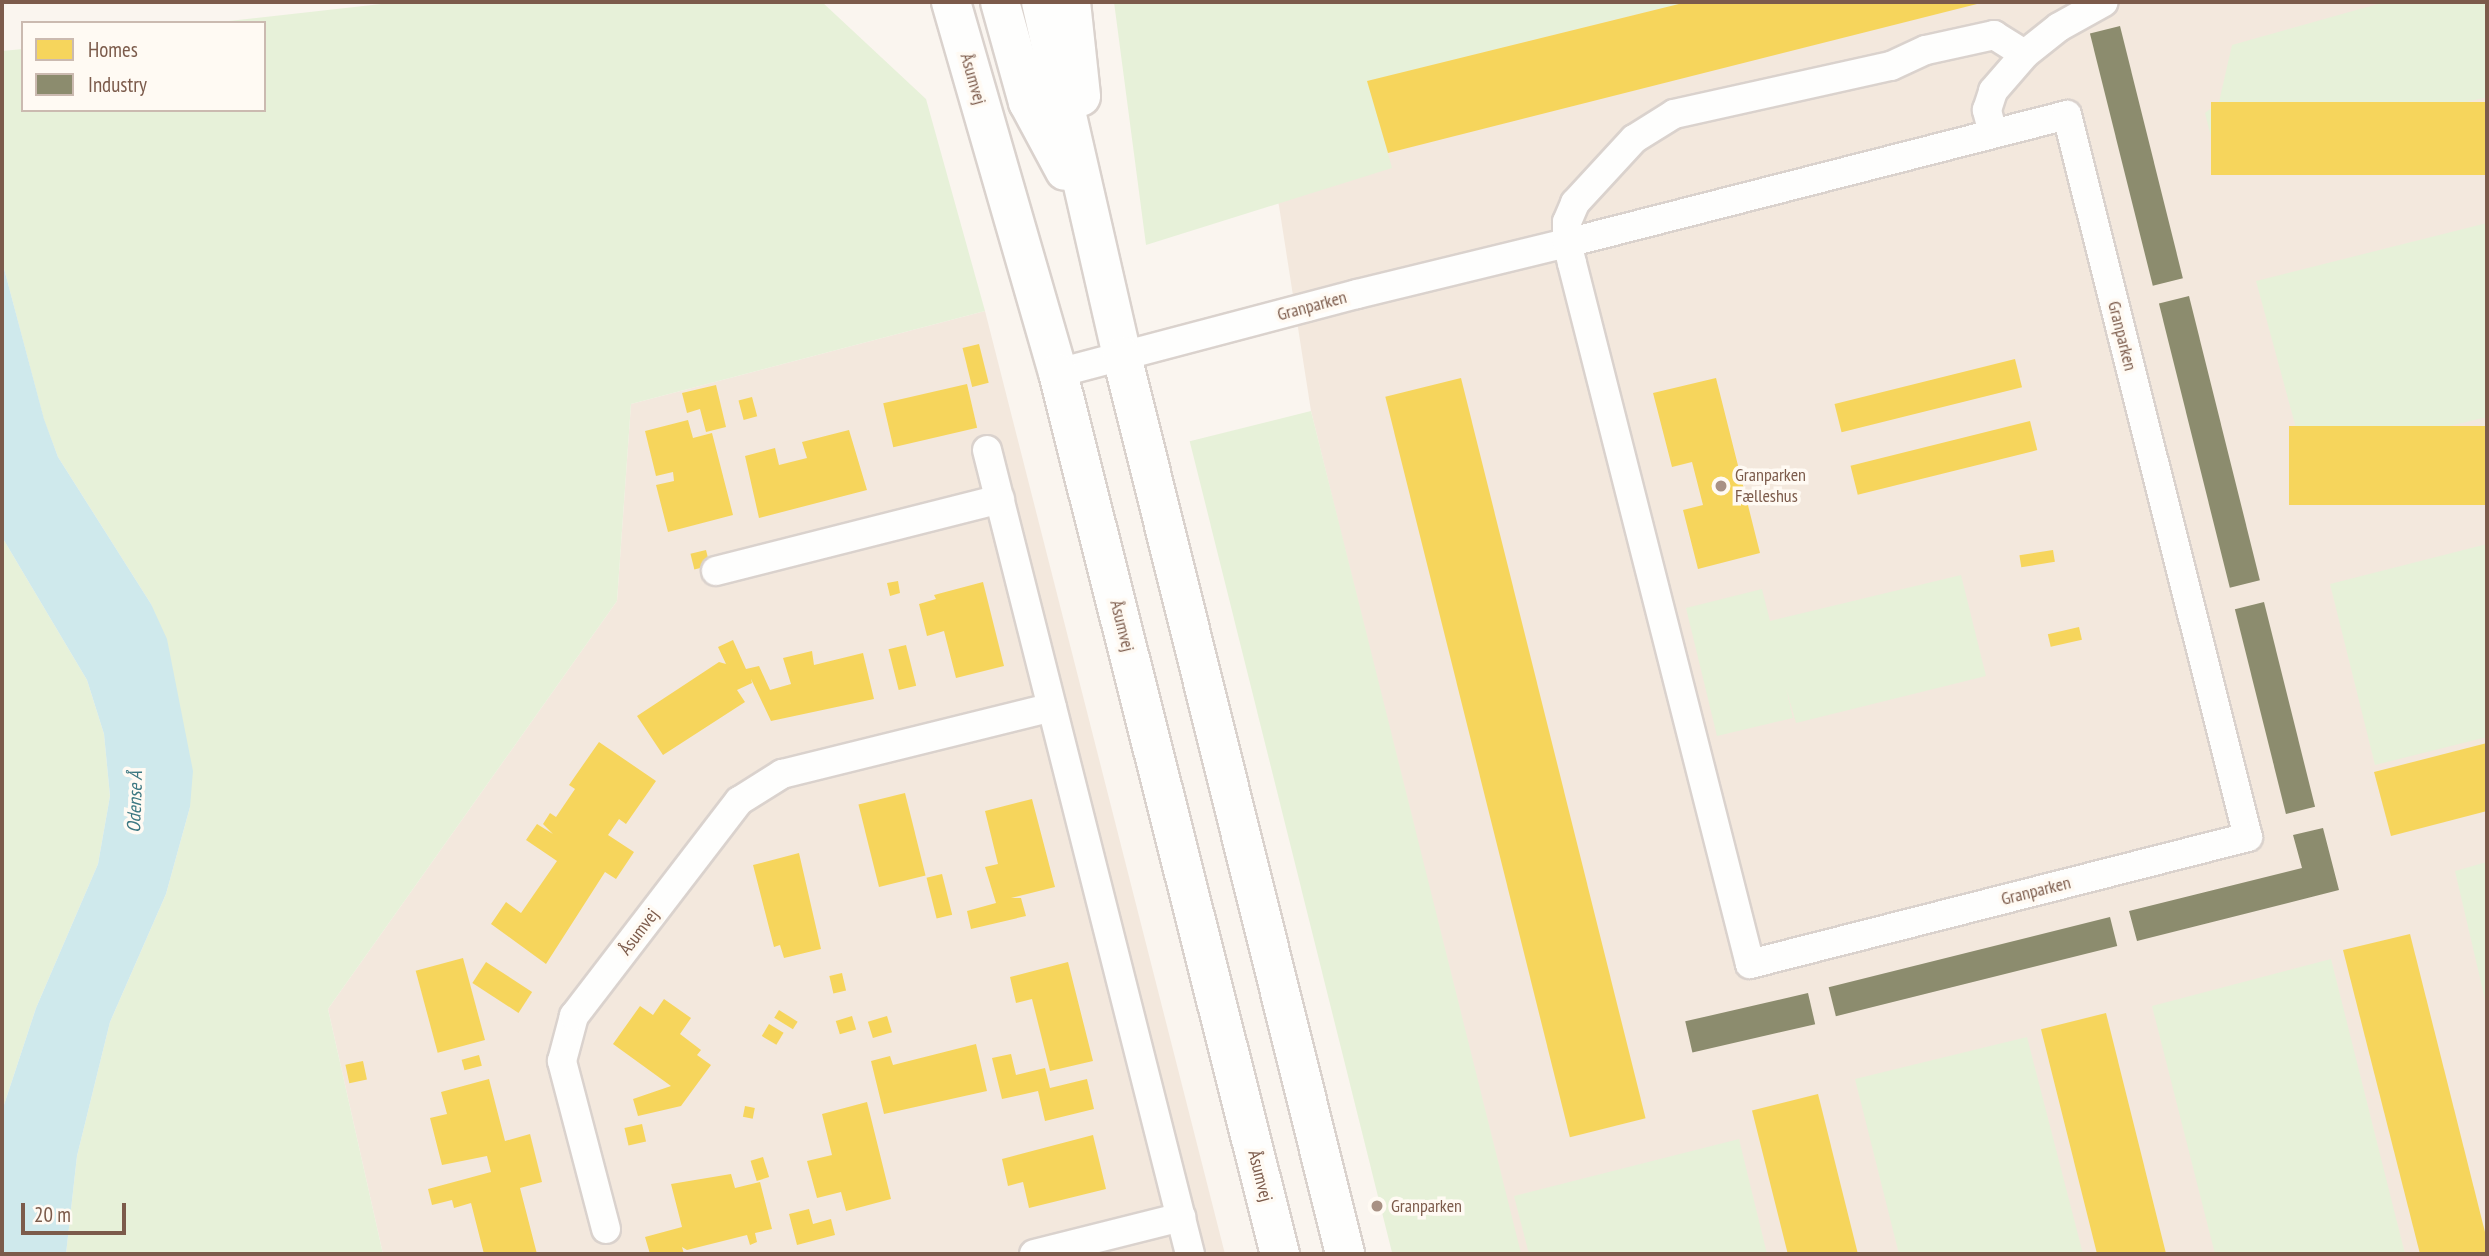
<!DOCTYPE html>
<meta charset="utf-8">
<style>
body{margin:0}
#map{position:relative;width:2489px;height:1256px;overflow:hidden;background:#faf5ef;font-family:"PT Sans Narrow",sans-serif}
div>[style]{position:absolute}
.residential>*{inset:0;background:#f3e8dd}
.green>*{inset:0;background:#e7f1d9;transform-origin:0 0}
.water>*{inset:0;background:#cfe9ec}
.homes>*{inset:0;background:#f6d55c;transform-origin:0 0}
.industry>*{inset:0;background:#8c8c6e;transform-origin:0 0}
.roads{filter:drop-shadow(2px 0 #dad2cd) drop-shadow(-2px 0 #dad2cd) drop-shadow(0 2px #dad2cd) drop-shadow(0 -2px #dad2cd)}
.street>*{height:28px;margin:-14px;padding:0 14px;transform-origin:14px;border-radius:14px;background:#fefefd}
.secondary>*{height:38px;margin:-19px;padding:0 19px;transform-origin:19px;border-radius:19px;background:#fefefd}
.dots>*{width:19px;height:19px;translate:-50% -50%;box-sizing:border-box;border:4px solid #fffaf3;border-radius:50%}
span{translate:-50% -50%;white-space:nowrap;text-align:center;line-height:1.15;-webkit-text-stroke:7px #fffaf3;paint-order:stroke}
.street-label{font-size:18px;color:#7c5b4b}
.poi-label{font-size:18px;color:#7c5b4b}
.left{translate:0 -50%;text-align:left}
.water-label{font-size:19px;color:#3c7882;font-style:italic}
.frame{position:absolute;inset:0;border:4px solid #7c5b4b;pointer-events:none}
.legend{position:absolute;left:21px;top:21px;width:245px;height:91px;box-sizing:border-box;background:#fffaf3;border:2px solid #cbbab0;margin:0;padding:9px 12px;list-style:none;font-size:21px;color:#7c5b4b}
.legend li{display:flex;align-items:center;gap:14px;height:35px}
.legend b{width:35px;border:2px solid #cbbab0}
.scale{position:absolute;left:21px;top:1203px;width:105px;height:32px;box-sizing:border-box;border:4px solid #7c5b4b;border-top:0;padding-left:9px;font-size:21px;line-height:24px;white-space:nowrap;color:#7c5b4b;-webkit-text-stroke:5px #fffaf3;paint-order:stroke}
</style>
<div id="map">
<div class="residential">
<i style="clip-path:polygon(1226px 2px,2487px 2px,2487px 1254px,1518px 1254px,1311px 411px,1279px 206px)"></i>
<i style="clip-path:polygon(985px 311px,1225px 1254px,383px 1254px,328px 1009px,617px 601px,631px 404px)"></i>
</div>
<div class="green">
<i style="clip-path:polygon(399px 2px,822px 2px,926px 99px,985px 311px,631px 404px,617px 601px,328px 1009px,383px 1254px,66px 1254px,77px 1156px,110px 1022px,166px 894px,190px 807px,151px 604px,58px 457px,44px 420px,2px 261px,2px 51px,23px 49px,23px 110px,264px 110px,264px 23px,211px 23px)"></i>
<i style="clip-path:polygon(1114px 2px,1687px 2px,1368px 81px,1392px 168px,1146px 245px)"></i>
<i style="clip-path:polygon(2385px 2px,2487px 2px,2487px 97px,2218px 165px,2205px 113px,2219px 102px,2232px 45px)"></i>
<i style="clip-path:polygon(2487px 223px,2487px 417px,2305px 461px,2256px 281px)"></i>
<i style="left:1311px;top:411px;width:868px;height:125px;rotate:76deg"></i>
<i style="clip-path:polygon(2px 537px,87px 680px,104px 734px,110px 796px,98px 864px,36px 1008px,2px 1111px)"></i>
<i style="clip-path:polygon(2487px 544px,2487px 737px,2375px 765px,2330px 584px)"></i>
<i style="clip-path:polygon(1961px 575px,1986px 676px,1796px 723px,1786px 688px,1793px 718px,1717px 736px,1686px 608px,1762px 589px,1770px 621px)"></i>
<i style="clip-path:polygon(2487px 862px,2487px 1008px,2455px 871px)"></i>
<i style="clip-path:polygon(2331px 959px,2405px 1254px,2215px 1254px,2152px 1006px)"></i>
<i style="clip-path:polygon(2027px 1037px,2083px 1254px,1899px 1254px,1855px 1079px)"></i>
<i style="clip-path:polygon(1739px 1139px,1767px 1254px,1529px 1254px,1514px 1196px)"></i>
</div>
<div class="water">
<i style="clip-path:polygon(2px 261px,44px 419px,58px 457px,151px 604px,167px 639px,193px 771px,190px 807px,166px 894px,110px 1022px,77px 1156px,66px 1254px,2px 1254px,2px 1111px,36px 1008px,98px 864px,110px 796px,104px 734px,87px 680px,2px 537px)"></i>
</div>
<div class="homes">
<i style="clip-path:polygon(1687px 2px,1981px 3px,1388px 153px,1367px 81px)"></i>
<i style="left:2487px;top:102px;width:73px;height:276px;rotate:90deg"></i>
<i style="left:979px;top:344px;width:40px;height:17px;rotate:76deg"></i>
<i style="left:2015px;top:359px;width:29px;height:186px;rotate:76deg"></i>
<i style="left:1461px;top:378px;width:763px;height:78px;rotate:76deg"></i>
<i style="clip-path:polygon(1716px 378px,1760px 553px,1698px 569px,1683px 510px,1703px 505px,1692px 462px,1672px 467px,1653px 393px)"></i>
<i style="left:967px;top:384px;width:45px;height:86px;rotate:77deg"></i>
<i style="clip-path:polygon(716px 385px,726px 427px,706px 432px,700px 409px,687px 413px,682px 393px)"></i>
<i style="left:752px;top:397px;width:20px;height:14px;rotate:75deg"></i>
<i style="clip-path:polygon(688px 420px,693px 438px,712px 433px,733px 515px,668px 532px,656px 485px,674px 481px,673px 472px,656px 476px,645px 431px)"></i>
<i style="left:2030px;top:421px;width:30px;height:185px;rotate:76deg"></i>
<i style="left:2487px;top:426px;width:79px;height:198px;rotate:90deg"></i>
<i style="clip-path:polygon(849px 430px,867px 490px,759px 518px,745px 456px,775px 448px,779px 465px,807px 458px,802px 442px)"></i>
<i style="left:706px;top:550px;width:16px;height:16px;rotate:76deg"></i>
<i style="left:2053px;top:550px;width:12px;height:34px;rotate:81deg"></i>
<i style="clip-path:polygon(898px 581px,900px 593px,890px 596px,887px 583px)"></i>
<i style="clip-path:polygon(983px 582px,1004px 666px,956px 678px,944px 631px,927px 636px,919px 604px,936px 599px,934px 595px)"></i>
<i style="left:2079px;top:627px;width:13px;height:32px;rotate:77deg"></i>
<i style="clip-path:polygon(733px 640px,746px 669px,759px 666px,770px 690px,791px 684px,783px 658px,812px 651px,814px 665px,863px 653px,874px 699px,771px 721px,751px 679px,752px 683px,737px 690px,745px 702px,663px 755px,637px 716px,719px 662px,726px 664px,718px 647px)"></i>
<i style="left:906px;top:645px;width:42px;height:18px;rotate:76deg"></i>
<i style="clip-path:polygon(599px 742px,656px 781px,626px 824px,619px 819px,608px 835px,634px 852px,616px 879px,605px 872px,546px 964px,491px 924px,506px 902px,521px 913px,557px 861px,526px 840px,537px 824px,553px 834px,543px 824px,550px 813px,556px 817px,575px 789px,569px 785px)"></i>
<i style="clip-path:polygon(2487px 743px,2487px 811px,2391px 836px,2374px 772px)"></i>
<i style="left:905px;top:793px;width:85px;height:48px;rotate:76deg"></i>
<i style="clip-path:polygon(1032px 799px,1055px 887px,1011px 898px,1021px 898px,1026px 916px,971px 929px,967px 911px,996px 903px,985px 867px,998px 864px,985px 811px)"></i>
<i style="clip-path:polygon(799px 853px,821px 949px,784px 958px,780px 945px,774px 947px,753px 865px)"></i>
<i style="left:942px;top:874px;width:42px;height:16px;rotate:76deg"></i>
<i style="clip-path:polygon(2410px 934px,2487px 1240px,2487px 1254px,2420px 1254px,2343px 950px)"></i>
<i style="left:463px;top:958px;width:85px;height:49px;rotate:75deg"></i>
<i style="left:486px;top:962px;width:55px;height:25px;rotate:33deg"></i>
<i style="clip-path:polygon(1068px 962px,1093px 1061px,1050px 1071px,1032px 999px,1016px 1003px,1010px 977px)"></i>
<i style="left:842px;top:973px;width:18px;height:13px;rotate:77deg"></i>
<i style="clip-path:polygon(664px 999px,691px 1018px,680px 1034px,701px 1050px,697px 1055px,711px 1065px,681px 1106px,638px 1116px,633px 1099px,671px 1086px,613px 1044px,640px 1006px,653px 1015px)"></i>
<i style="left:779px;top:1010px;width:22px;height:9px;rotate:32deg"></i>
<i style="left:2106px;top:1013px;width:249px;height:67px;rotate:76deg"></i>
<i style="left:852px;top:1016px;width:14px;height:17px;rotate:73deg"></i>
<i style="left:887px;top:1016px;width:17px;height:20px;rotate:73deg"></i>
<i style="left:769px;top:1024px;width:17px;height:14px;rotate:31deg"></i>
<i style="clip-path:polygon(976px 1044px,987px 1091px,884px 1114px,871px 1061px,890px 1056px,893px 1065px)"></i>
<i style="clip-path:polygon(1011px 1054px,1016px 1075px,1045px 1068px,1050px 1088px,1087px 1079px,1094px 1109px,1045px 1121px,1038px 1091px,1002px 1099px,992px 1058px)"></i>
<i style="left:479px;top:1055px;width:11px;height:18px;rotate:75deg"></i>
<i style="left:363px;top:1061px;width:19px;height:18px;rotate:78deg"></i>
<i style="clip-path:polygon(489px 1079px,505px 1141px,530px 1134px,542px 1182px,520px 1188px,537px 1254px,484px 1254px,471px 1203px,454px 1208px,452px 1200px,432px 1205px,428px 1189px,491px 1172px,487px 1156px,442px 1165px,430px 1118px,447px 1114px,441px 1092px)"></i>
<i style="left:1818px;top:1094px;width:165px;height:68px;rotate:76deg"></i>
<i style="clip-path:polygon(867px 1102px,891px 1199px,846px 1211px,841px 1192px,817px 1198px,807px 1161px,832px 1155px,822px 1114px)"></i>
<i style="left:745px;top:1106px;width:10px;height:11px;rotate:11deg"></i>
<i style="left:642px;top:1124px;width:18px;height:18px;rotate:77deg"></i>
<i style="clip-path:polygon(1093px 1135px,1106px 1189px,1029px 1208px,1023px 1182px,1008px 1186px,1002px 1159px)"></i>
<i style="left:763px;top:1157px;width:21px;height:13px;rotate:73deg"></i>
<i style="clip-path:polygon(731px 1174px,735px 1188px,760px 1182px,772px 1229px,755px 1233px,757px 1242px,750px 1245px,747px 1235px,687px 1250px,682px 1247px,684px 1254px,650px 1254px,645px 1237px,682px 1227px,671px 1184px)"></i>
<i style="clip-path:polygon(809px 1209px,813px 1224px,831px 1219px,835px 1235px,797px 1245px,789px 1214px)"></i>
</div>
<div class="industry">
<i style="left:2120px;top:26px;width:260px;height:31px;rotate:76deg"></i>
<i style="left:2189px;top:296px;width:293px;height:31px;rotate:76deg"></i>
<i style="left:2264px;top:602px;width:211px;height:30px;rotate:76deg"></i>
<i style="clip-path:polygon(2323px 828px,2339px 890px,2137px 941px,2129px 911px,2302px 868px,2293px 835px)"></i>
<i style="left:2110px;top:917px;width:30px;height:290px;rotate:76deg"></i>
<i style="left:1808px;top:993px;width:32px;height:126px;rotate:77deg"></i>
</div>
<div class="roads">
<div class="street">
<i style="left:1993px;top:133px;width:24px;rotate:-105deg"></i>
<i style="left:1987px;top:110px;width:20px;rotate:-72deg"></i>
<i style="left:1993px;top:91px;width:49px;rotate:-49.1deg"></i>
<i style="left:2025px;top:54px;width:43px;rotate:-38.5deg"></i>
<i style="left:2059px;top:27px;width:51px;rotate:-29.1deg"></i>
<i style="left:1058px;top:373px;width:309px;rotate:-14.8deg"></i>
<i style="left:1357px;top:294px;width:216px;rotate:-13.7deg"></i>
<i style="left:1567px;top:243px;width:516px;rotate:-14.36deg"></i>
<i style="left:2067px;top:115px;width:744px;rotate:75.93deg"></i>
<i style="left:2248px;top:837px;width:514px;rotate:165.69deg"></i>
<i style="left:1750px;top:964px;width:723px;rotate:-104.25deg"></i>
<i style="left:1572px;top:263px;width:21px;rotate:-104deg"></i>
<i style="left:1567px;top:243px;width:21px;rotate:-90deg"></i>
<i style="left:1567px;top:222px;width:21px;rotate:-67deg"></i>
<i style="left:1575px;top:203px;width:87px;rotate:-47.3deg"></i>
<i style="left:1634px;top:139px;width:47px;rotate:-32deg"></i>
<i style="left:1674px;top:114px;width:222px;rotate:-12.5deg"></i>
<i style="left:1891px;top:66px;width:38px;rotate:-25deg"></i>
<i style="left:1926px;top:50px;width:70px;rotate:-12.4deg"></i>
<i style="left:1994px;top:35px;width:36px;rotate:32deg"></i>
<i style="left:987px;top:450px;width:829px;rotate:75.83deg"></i>
<i style="left:716px;top:571px;width:293px;rotate:-14.2deg"></i>
<i style="left:606px;top:1229px;width:174px;rotate:-104.7deg"></i>
<i style="left:562px;top:1061px;width:47px;rotate:-75.1deg"></i>
<i style="left:574px;top:1016px;width:271px;rotate:-52.5deg"></i>
<i style="left:739px;top:801px;width:51px;rotate:-32.1deg"></i>
<i style="left:782px;top:774px;width:278px;rotate:-13.9deg"></i>
<i style="left:1034px;top:1254px;width:152px;rotate:-14.1deg"></i>
</div>
<div class="secondary">
<i style="left:951px;top:2px;width:386px;rotate:73.9deg"></i>
<i style="left:1058px;top:373px;width:909px;rotate:75.86deg"></i>
<i style="left:1000px;top:2px;width:104px;rotate:74.4deg"></i>
<i style="left:1028px;top:102px;width:78px;rotate:61.8deg"></i>
<i style="left:1041px;top:2px;width:363px;rotate:77.1deg"></i>
<i style="left:1122px;top:356px;width:925px;rotate:76.05deg"></i>
<i style="left:1071px;top:2px;width:95px;rotate:83.9deg"></i>
</div>
</div>
<div class="dots">
<i style="left:1721px;top:486px;background:#a89184"></i>
<i style="left:1377px;top:1206px;background:#a89184"></i>
</div>
<div class="street-label">
<span style="left:973px;top:79px;rotate:74deg">Åsumvej</span>
<span style="left:1312px;top:306px;rotate:-15deg">Granparken</span>
<span style="left:2122px;top:336px;rotate:76deg">Granparken</span>
<span style="left:1122px;top:626px;rotate:76deg">Åsumvej</span>
<span style="left:2036px;top:891px;rotate:-14deg">Granparken</span>
<span style="left:639px;top:932px;rotate:-53deg">Åsumvej</span>
<span style="left:1260px;top:1176px;rotate:76deg">Åsumvej</span>
</div>
<div class="poi-label">
<span class="left" style="left:1735px;top:486px">Granparken<br>Fælleshus</span>
<span class="left" style="left:1391px;top:1206px">Granparken</span>
</div>
<div class="water-label">
<span style="left:135px;top:802px;rotate:-88deg">Odense Å</span>
</div>
<div class="frame"></div>
<ul class="legend">
<li><b style="height:19px;background:#f6d55c"></b>Homes</li>
<li><b style="height:19px;background:#8c8c6e"></b>Industry</li>
</ul>
<div class="scale">20 m</div>
</div>
